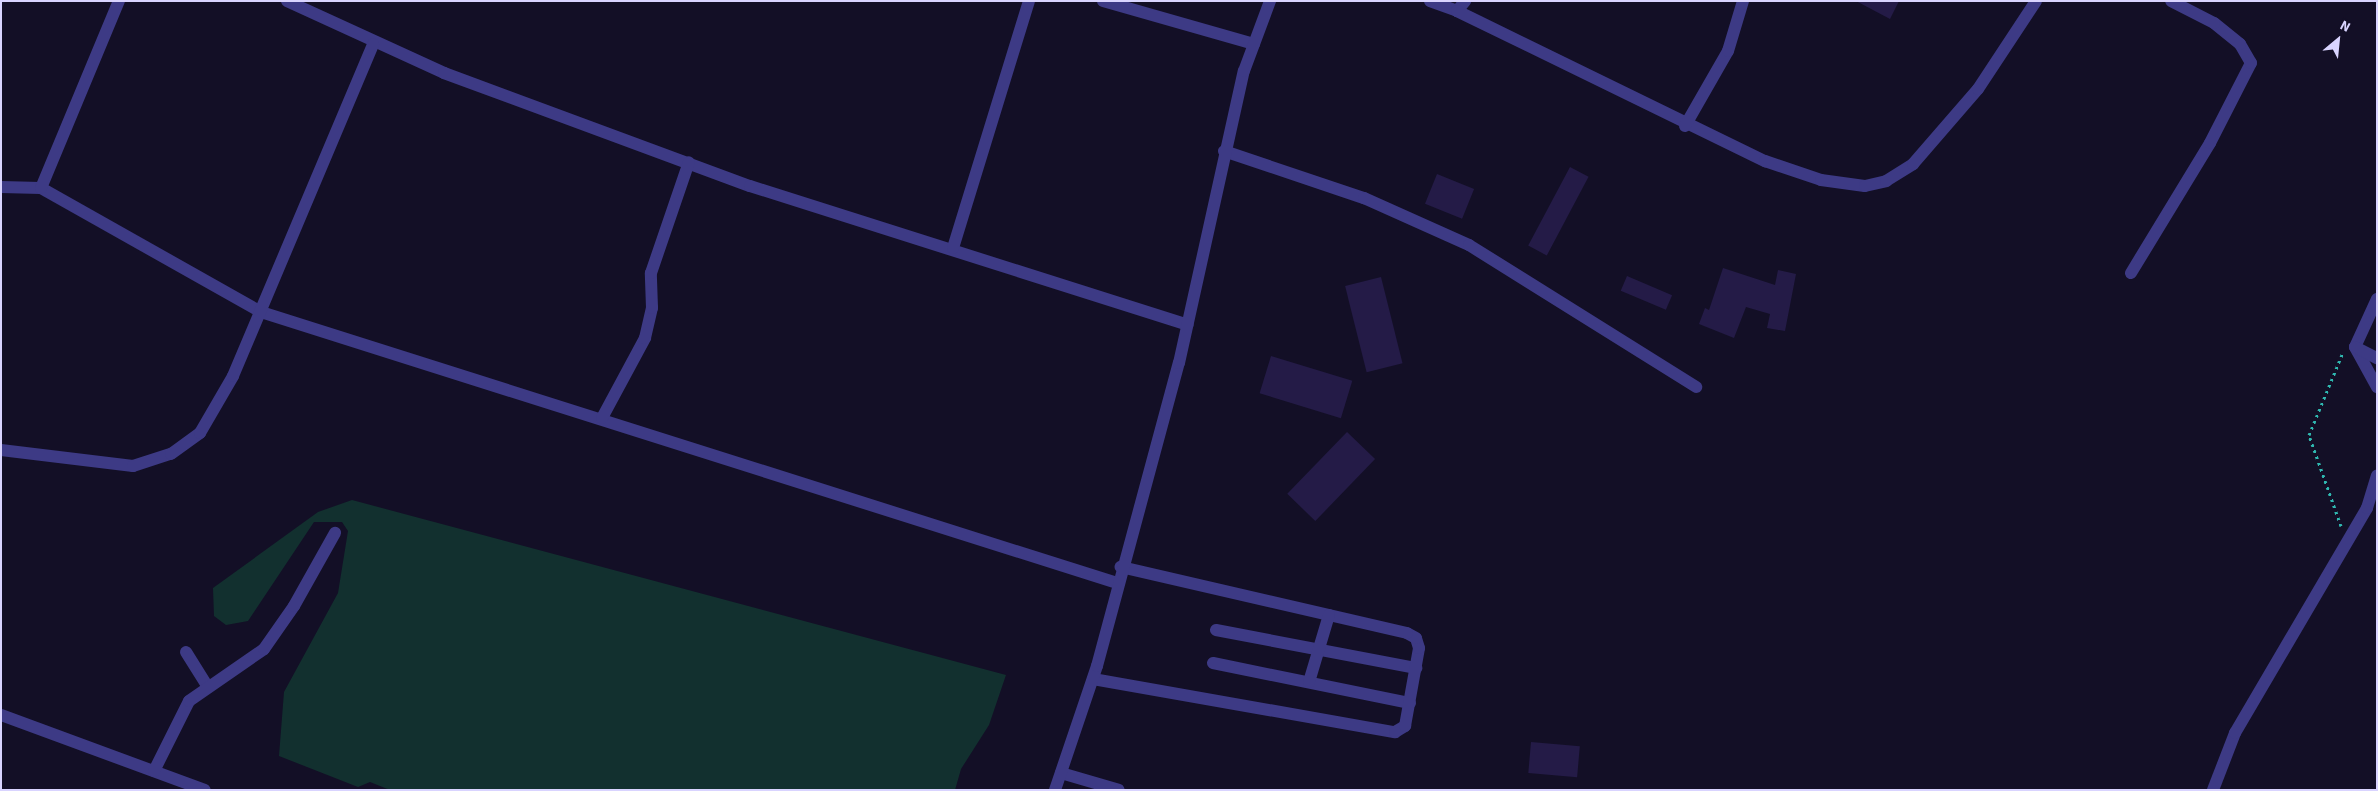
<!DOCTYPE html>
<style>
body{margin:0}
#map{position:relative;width:2378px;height:791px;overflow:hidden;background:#130f26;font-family:"Source Sans 3",sans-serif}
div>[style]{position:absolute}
.green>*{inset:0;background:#12302f}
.building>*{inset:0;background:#241b47;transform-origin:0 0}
.path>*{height:3px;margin-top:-1.5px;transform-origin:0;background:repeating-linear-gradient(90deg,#2fb8b0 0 2.5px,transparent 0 6.5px)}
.minor>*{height:12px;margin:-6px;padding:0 6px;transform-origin:6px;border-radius:6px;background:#3d3a85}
span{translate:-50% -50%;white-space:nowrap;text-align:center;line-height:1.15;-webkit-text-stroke:4px #130f26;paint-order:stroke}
.frame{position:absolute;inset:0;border:2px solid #d9d4ff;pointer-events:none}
.north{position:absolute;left:2313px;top:15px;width:50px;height:50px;-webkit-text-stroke:4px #130f26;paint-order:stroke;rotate:28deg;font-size:14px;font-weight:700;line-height:20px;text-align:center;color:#d9d4ff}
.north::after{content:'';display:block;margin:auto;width:18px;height:22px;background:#d9d4ff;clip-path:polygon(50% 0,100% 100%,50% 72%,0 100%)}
</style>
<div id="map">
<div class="green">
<i style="clip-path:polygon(352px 500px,1006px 675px,989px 725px,961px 769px,955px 790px,390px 790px,370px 782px,358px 787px,279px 756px,284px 692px,338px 593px,348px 531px,342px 522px,314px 522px,248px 621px,226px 625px,214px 616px,213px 588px,318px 512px)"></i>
</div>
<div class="building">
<i style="clip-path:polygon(1856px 1px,1899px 1px,1890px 19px)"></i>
<i style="left:1570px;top:167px;width:21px;height:89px;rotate:28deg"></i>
<i style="left:1437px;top:174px;width:40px;height:32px;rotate:22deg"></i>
<i style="clip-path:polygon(1723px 268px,1775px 285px,1778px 270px,1796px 274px,1785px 331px,1767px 328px,1770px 314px,1746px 307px,1734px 338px,1699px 324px,1705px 308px,1709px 310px)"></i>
<i style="left:1627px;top:276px;width:49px;height:16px;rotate:23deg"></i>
<i style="left:1381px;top:277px;width:89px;height:37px;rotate:76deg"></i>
<i style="left:1271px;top:356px;width:85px;height:39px;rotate:17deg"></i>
<i style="left:1347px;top:432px;width:39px;height:86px;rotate:44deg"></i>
<i style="left:1531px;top:742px;width:49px;height:31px;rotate:5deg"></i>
</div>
<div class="path">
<i style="left:2341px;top:526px;width:96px;rotate:-109.4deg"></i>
<i style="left:2309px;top:435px;width:90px;rotate:-67.7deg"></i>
</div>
<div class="minor">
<i style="left:287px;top:1px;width:173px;rotate:24.6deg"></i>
<i style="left:444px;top:73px;width:326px;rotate:20.3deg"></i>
<i style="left:750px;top:186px;width:459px;rotate:17.6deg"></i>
<i style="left:1103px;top:1px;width:157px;rotate:15.9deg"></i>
<i style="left:1430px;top:1px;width:29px;rotate:20deg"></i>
<i style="left:1457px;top:11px;width:13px;rotate:-51deg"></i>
<i style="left:1457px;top:11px;width:343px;rotate:26deg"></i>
<i style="left:1765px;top:161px;width:59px;rotate:18.7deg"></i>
<i style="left:1821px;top:180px;width:44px;rotate:7.8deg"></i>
<i style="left:1865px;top:186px;width:22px;rotate:-13deg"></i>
<i style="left:1886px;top:181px;width:32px;rotate:-32deg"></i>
<i style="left:1913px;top:164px;width:99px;rotate:-49.1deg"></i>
<i style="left:1978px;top:89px;width:105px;rotate:-56.6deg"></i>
<i style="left:1685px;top:126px;width:86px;rotate:-60.2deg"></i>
<i style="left:1728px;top:51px;width:52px;rotate:-73.3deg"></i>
<i style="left:1224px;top:151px;width:148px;rotate:18.6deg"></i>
<i style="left:1364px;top:198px;width:115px;rotate:24.1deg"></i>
<i style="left:1469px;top:245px;width:268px;rotate:32deg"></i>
<i style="left:1px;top:187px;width:40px;rotate:1.4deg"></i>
<i style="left:41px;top:188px;width:253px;rotate:29.4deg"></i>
<i style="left:261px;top:312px;width:898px;rotate:17.57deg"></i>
<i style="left:41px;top:188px;width:203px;rotate:-67.4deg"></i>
<i style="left:953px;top:248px;width:258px;rotate:-72.9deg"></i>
<i style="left:2131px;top:273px;width:152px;rotate:-58.7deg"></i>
<i style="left:2210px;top:143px;width:90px;rotate:-62.9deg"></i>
<i style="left:2251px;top:63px;width:22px;rotate:-120deg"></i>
<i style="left:2240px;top:44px;width:33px;rotate:-141deg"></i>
<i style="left:2214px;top:23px;width:48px;rotate:-152.9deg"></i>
<i style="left:2355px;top:347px;width:53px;rotate:-65.4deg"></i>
<i style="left:2355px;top:347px;width:46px;rotate:61.2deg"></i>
<i style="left:2355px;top:347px;width:25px;rotate:27deg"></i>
<i style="left:602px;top:418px;width:91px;rotate:-61.7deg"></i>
<i style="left:645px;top:338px;width:31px;rotate:-77deg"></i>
<i style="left:652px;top:308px;width:35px;rotate:-92deg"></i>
<i style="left:651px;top:273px;width:117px;rotate:-71.1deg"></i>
<i style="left:1px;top:450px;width:133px;rotate:6.9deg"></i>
<i style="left:133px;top:466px;width:40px;rotate:-18deg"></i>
<i style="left:171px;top:454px;width:36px;rotate:-36deg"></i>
<i style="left:200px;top:433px;width:66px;rotate:-59.9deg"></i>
<i style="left:233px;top:376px;width:360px;rotate:-67.1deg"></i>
<i style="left:1216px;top:630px;width:204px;rotate:10.8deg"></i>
<i style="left:186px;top:652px;width:40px;rotate:58deg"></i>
<i style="left:1213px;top:663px;width:201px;rotate:11.5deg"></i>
<i style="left:1093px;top:679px;width:307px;rotate:10deg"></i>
<i style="left:1395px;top:732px;width:12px;rotate:-31deg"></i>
<i style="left:1405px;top:726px;width:79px;rotate:-79.8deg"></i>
<i style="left:1419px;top:648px;width:10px;rotate:-107deg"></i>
<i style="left:1416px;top:638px;width:10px;rotate:-151deg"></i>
<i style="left:1407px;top:633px;width:294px;rotate:-167deg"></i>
<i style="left:1309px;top:682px;width:70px;rotate:-73.4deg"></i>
<i style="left:1px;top:715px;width:217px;rotate:20.2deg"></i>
<i style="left:154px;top:771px;width:78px;rotate:-63.4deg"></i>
<i style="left:189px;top:701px;width:91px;rotate:-34.7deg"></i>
<i style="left:264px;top:649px;width:52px;rotate:-55.1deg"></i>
<i style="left:294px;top:606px;width:84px;rotate:-60.7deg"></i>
<i style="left:1061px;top:773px;width:60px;rotate:16.3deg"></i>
<i style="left:1055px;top:790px;width:131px;rotate:-71.3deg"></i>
<i style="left:1097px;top:666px;width:314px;rotate:-74.9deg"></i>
<i style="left:1179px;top:363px;width:299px;rotate:-77.5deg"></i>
<i style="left:1244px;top:71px;width:75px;rotate:-69.6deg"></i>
<i style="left:2213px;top:790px;width:61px;rotate:-68.9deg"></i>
<i style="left:2235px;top:733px;width:261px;rotate:-59.6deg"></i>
<i style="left:2367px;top:508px;width:34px;rotate:-73deg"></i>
</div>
<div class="frame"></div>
<div class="north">N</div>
</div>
